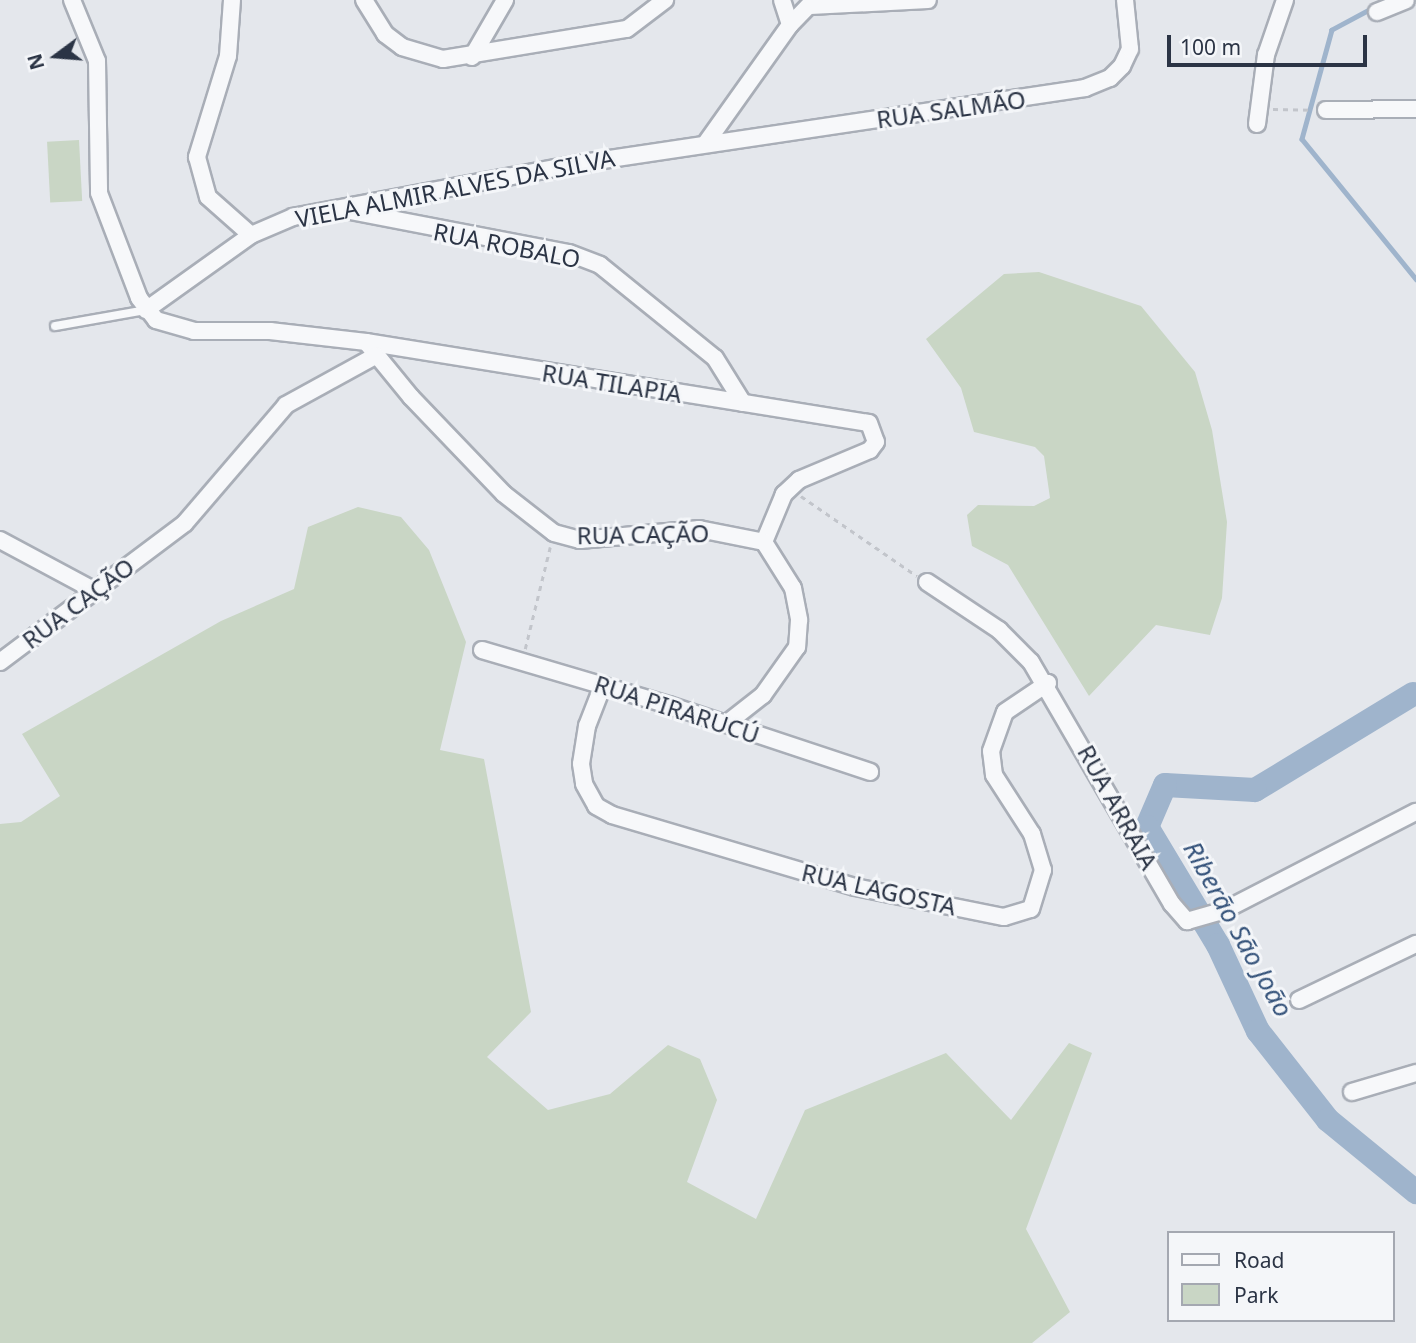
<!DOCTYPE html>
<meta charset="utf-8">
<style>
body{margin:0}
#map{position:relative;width:1416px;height:1343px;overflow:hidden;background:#e4e7ec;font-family:"Noto Sans",sans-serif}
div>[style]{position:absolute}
.green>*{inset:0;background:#c9d6c5;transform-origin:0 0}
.stream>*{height:4.5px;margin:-2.25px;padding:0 2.25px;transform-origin:2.25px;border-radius:2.25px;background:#9fb4cc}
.river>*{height:24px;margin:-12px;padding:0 12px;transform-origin:12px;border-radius:12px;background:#9fb4cc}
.path>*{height:2.5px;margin-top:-1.25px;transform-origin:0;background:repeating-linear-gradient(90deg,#c2c5cb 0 5px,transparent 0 10px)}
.roads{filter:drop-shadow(2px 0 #a9aeb7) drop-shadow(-2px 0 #a9aeb7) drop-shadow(0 2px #a9aeb7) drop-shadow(0 -2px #a9aeb7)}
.service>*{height:8px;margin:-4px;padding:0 4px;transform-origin:4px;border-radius:4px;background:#f7f8fa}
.minor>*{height:16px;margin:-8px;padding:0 8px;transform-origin:8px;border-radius:8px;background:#f7f8fa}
span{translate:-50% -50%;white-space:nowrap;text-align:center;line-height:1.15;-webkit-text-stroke:6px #f4f6f9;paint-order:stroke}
.street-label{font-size:24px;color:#2b3445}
.water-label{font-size:26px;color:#34527a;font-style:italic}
.legend{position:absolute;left:1167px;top:1231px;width:228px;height:91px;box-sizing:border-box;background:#f4f6f9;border:2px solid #a4a8b1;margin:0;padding:9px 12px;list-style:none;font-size:21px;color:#2b3445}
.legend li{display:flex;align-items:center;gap:14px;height:35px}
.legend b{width:35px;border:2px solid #a4a8b1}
.north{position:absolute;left:21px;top:21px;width:70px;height:70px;-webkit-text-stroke:5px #f4f6f9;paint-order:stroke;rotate:254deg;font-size:19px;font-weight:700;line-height:28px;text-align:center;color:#2b3445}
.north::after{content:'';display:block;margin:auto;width:24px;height:32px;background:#2b3445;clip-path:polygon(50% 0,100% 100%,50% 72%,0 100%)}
.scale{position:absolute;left:1167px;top:35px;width:200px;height:32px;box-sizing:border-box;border:4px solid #2b3445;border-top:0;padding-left:9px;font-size:21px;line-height:24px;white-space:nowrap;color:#2b3445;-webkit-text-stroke:5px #f4f6f9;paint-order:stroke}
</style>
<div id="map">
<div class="green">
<i style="left:79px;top:140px;width:61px;height:32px;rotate:87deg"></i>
<i style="clip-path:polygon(1039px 272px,1141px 306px,1195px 372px,1212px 430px,1227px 522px,1222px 598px,1210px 635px,1156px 625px,1089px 696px,1008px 565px,972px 546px,967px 515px,978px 505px,1034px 506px,1050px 498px,1044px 456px,1035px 447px,974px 432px,961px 388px,926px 339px,1004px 274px)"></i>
<i style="clip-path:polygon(358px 507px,401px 517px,429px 550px,466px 642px,440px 750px,484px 759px,531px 1012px,487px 1057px,548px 1110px,610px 1094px,668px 1045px,700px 1059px,717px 1100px,687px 1182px,756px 1219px,805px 1110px,946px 1053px,1011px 1120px,1069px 1043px,1092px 1053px,1026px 1229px,1070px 1312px,1032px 1343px,0 1343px,0 824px,21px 822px,60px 796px,22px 734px,221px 621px,294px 589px,308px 527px)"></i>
</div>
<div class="stream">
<i style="left:1375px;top:7px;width:49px;rotate:151.9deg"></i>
<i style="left:1332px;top:30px;width:113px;rotate:105.4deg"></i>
<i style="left:1302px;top:139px;width:181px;rotate:50.8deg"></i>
</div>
<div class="river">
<i style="left:1413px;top:694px;width:185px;rotate:148.7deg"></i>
<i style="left:1255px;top:790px;width:90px;rotate:-176.8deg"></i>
<i style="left:1165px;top:785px;width:46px;rotate:113.2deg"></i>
<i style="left:1147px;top:827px;width:138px;rotate:59deg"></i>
<i style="left:1218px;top:945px;width:95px;rotate:65.1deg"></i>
<i style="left:1258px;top:1031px;width:113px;rotate:51.8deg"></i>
<i style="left:1328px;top:1120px;width:114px;rotate:39.3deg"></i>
</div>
<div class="path">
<i style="left:1273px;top:109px;width:39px;rotate:1deg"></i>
<i style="left:801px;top:496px;width:141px;rotate:34.6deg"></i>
<i style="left:525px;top:649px;width:105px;rotate:-76.2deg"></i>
</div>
<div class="roads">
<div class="service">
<i style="left:55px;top:326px;width:92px;rotate:-10deg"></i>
</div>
<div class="minor">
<i style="left:72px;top:0;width:66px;rotate:67.7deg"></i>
<i style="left:97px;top:61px;width:132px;rotate:89.1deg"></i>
<i style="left:99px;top:193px;width:112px;rotate:69.1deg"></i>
<i style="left:139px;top:298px;width:28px;rotate:52deg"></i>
<i style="left:156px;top:320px;width:40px;rotate:16deg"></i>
<i style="left:194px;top:331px;width:76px"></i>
<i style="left:270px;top:331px;width:97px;rotate:6.5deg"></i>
<i style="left:366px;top:342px;width:509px;rotate:9.15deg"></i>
<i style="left:869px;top:423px;width:20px;rotate:70deg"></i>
<i style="left:876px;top:442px;width:10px;rotate:127deg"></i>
<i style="left:870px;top:450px;width:77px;rotate:157.1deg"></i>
<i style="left:799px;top:480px;width:21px;rotate:137deg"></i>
<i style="left:784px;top:494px;width:52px;rotate:112.6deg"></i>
<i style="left:232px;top:0;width:56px;rotate:94.1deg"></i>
<i style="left:228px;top:56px;width:106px;rotate:107.1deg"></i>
<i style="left:197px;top:157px;width:41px;rotate:74.6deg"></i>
<i style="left:208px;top:197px;width:57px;rotate:41.5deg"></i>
<i style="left:364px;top:0;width:40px;rotate:58deg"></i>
<i style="left:385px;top:34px;width:21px;rotate:37deg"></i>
<i style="left:402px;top:47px;width:43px;rotate:16.3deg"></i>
<i style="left:443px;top:59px;width:186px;rotate:-9.3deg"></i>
<i style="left:627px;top:29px;width:48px;rotate:-37.3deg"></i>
<i style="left:782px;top:0;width:26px;rotate:72deg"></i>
<i style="left:810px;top:6px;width:118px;rotate:-2.9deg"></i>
<i style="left:1377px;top:12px;width:31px;rotate:-22deg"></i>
<i style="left:472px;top:57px;width:66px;rotate:-59.9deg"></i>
<i style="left:1326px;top:110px;width:90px;rotate:-0.6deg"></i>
<i style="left:1257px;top:124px;width:70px;rotate:-82.6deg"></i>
<i style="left:1266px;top:55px;width:58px;rotate:-70.9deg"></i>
<i style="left:706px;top:143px;width:145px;rotate:-54.6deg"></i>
<i style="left:790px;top:25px;width:35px;rotate:-46deg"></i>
<i style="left:350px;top:211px;width:223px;rotate:10.9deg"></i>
<i style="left:569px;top:253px;width:33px;rotate:21deg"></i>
<i style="left:600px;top:265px;width:148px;rotate:39deg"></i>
<i style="left:715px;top:358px;width:53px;rotate:58.1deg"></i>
<i style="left:146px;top:310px;width:129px;rotate:-35.5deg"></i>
<i style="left:251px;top:235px;width:46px;rotate:-23.2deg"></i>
<i style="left:293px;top:217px;width:288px;rotate:-10.6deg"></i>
<i style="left:576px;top:164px;width:515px;rotate:-8.49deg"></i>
<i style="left:1085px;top:88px;width:27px;rotate:-22deg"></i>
<i style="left:1110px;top:78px;width:17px;rotate:-45deg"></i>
<i style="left:1122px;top:66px;width:19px;rotate:-65deg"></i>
<i style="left:1130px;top:49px;width:49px;rotate:-95.8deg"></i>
<i style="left:366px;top:342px;width:71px;rotate:50.7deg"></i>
<i style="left:411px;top:397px;width:134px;rotate:46.2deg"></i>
<i style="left:504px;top:494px;width:63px;rotate:38deg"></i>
<i style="left:554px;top:533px;width:27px;rotate:15deg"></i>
<i style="left:580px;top:540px;width:120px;rotate:-5.3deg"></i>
<i style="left:699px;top:529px;width:66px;rotate:11.3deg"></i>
<i style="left:764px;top:542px;width:54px;rotate:57.8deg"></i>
<i style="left:793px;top:588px;width:33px;rotate:79deg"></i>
<i style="left:799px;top:620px;width:27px;rotate:94deg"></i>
<i style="left:797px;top:647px;width:59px;rotate:125.3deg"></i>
<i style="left:763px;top:695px;width:47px;rotate:141.9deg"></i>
<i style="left:0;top:540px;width:108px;rotate:28.2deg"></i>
<i style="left:927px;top:582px;width:87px;rotate:33.7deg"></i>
<i style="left:999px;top:630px;width:45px;rotate:45deg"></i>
<i style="left:1031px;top:662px;width:280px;rotate:59.8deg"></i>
<i style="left:1172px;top:904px;width:23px;rotate:49deg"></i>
<i style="left:1187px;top:921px;width:40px;rotate:-16deg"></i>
<i style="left:1225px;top:910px;width:215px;rotate:-27.2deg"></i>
<i style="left:482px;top:650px;width:195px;rotate:16.4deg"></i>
<i style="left:669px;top:705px;width:212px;rotate:18.4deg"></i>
<i style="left:0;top:662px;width:231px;rotate:-36.9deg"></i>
<i style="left:185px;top:523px;width:155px;rotate:-49.4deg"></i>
<i style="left:286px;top:405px;width:102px;rotate:-28.8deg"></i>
<i style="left:603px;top:685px;width:44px;rotate:111.3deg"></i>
<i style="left:587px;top:726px;width:38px;rotate:99deg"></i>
<i style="left:581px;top:764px;width:20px;rotate:81deg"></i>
<i style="left:584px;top:784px;width:25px;rotate:61deg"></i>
<i style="left:596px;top:806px;width:18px;rotate:29deg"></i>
<i style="left:612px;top:815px;width:253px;rotate:16.5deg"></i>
<i style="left:855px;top:887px;width:152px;rotate:11.4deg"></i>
<i style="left:1004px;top:917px;width:28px;rotate:-17deg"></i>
<i style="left:1031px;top:909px;width:41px;rotate:-72.9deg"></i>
<i style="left:1043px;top:870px;width:38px;rotate:-107deg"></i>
<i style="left:1032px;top:834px;width:70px;rotate:-122.8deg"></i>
<i style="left:994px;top:775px;width:24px;rotate:-97deg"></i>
<i style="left:991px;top:751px;width:41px;rotate:-70.3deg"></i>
<i style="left:1005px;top:712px;width:52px;rotate:-34deg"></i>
<i style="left:1299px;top:1000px;width:130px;rotate:-25.6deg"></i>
<i style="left:1352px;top:1092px;width:67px;rotate:-16.5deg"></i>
</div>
</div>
<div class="street-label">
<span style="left:951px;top:109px;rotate:-8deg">RUA SALMÃO</span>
<span style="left:455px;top:188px;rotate:-11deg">VIELA ALMIR ALVES DA SILVA</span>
<span style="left:507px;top:245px;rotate:11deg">RUA ROBALO</span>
<span style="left:612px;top:383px;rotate:9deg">RUA TILAPIA</span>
<span style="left:643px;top:534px;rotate:-1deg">RUA CAÇÃO</span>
<span style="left:78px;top:603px;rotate:-37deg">RUA CAÇÃO</span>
<span style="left:677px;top:709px;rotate:18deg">RUA PIRARUCÚ</span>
<span style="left:1118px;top:807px;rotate:61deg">RUA ARRAIA</span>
<span style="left:879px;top:889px;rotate:13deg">RUA LAGOSTA</span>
</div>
<div class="water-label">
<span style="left:1238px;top:929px;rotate:61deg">Riberão São João</span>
</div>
<ul class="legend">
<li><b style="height:9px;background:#f7f8fa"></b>Road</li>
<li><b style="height:19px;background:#c9d6c5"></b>Park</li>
</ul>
<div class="north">N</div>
<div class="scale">100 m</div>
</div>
